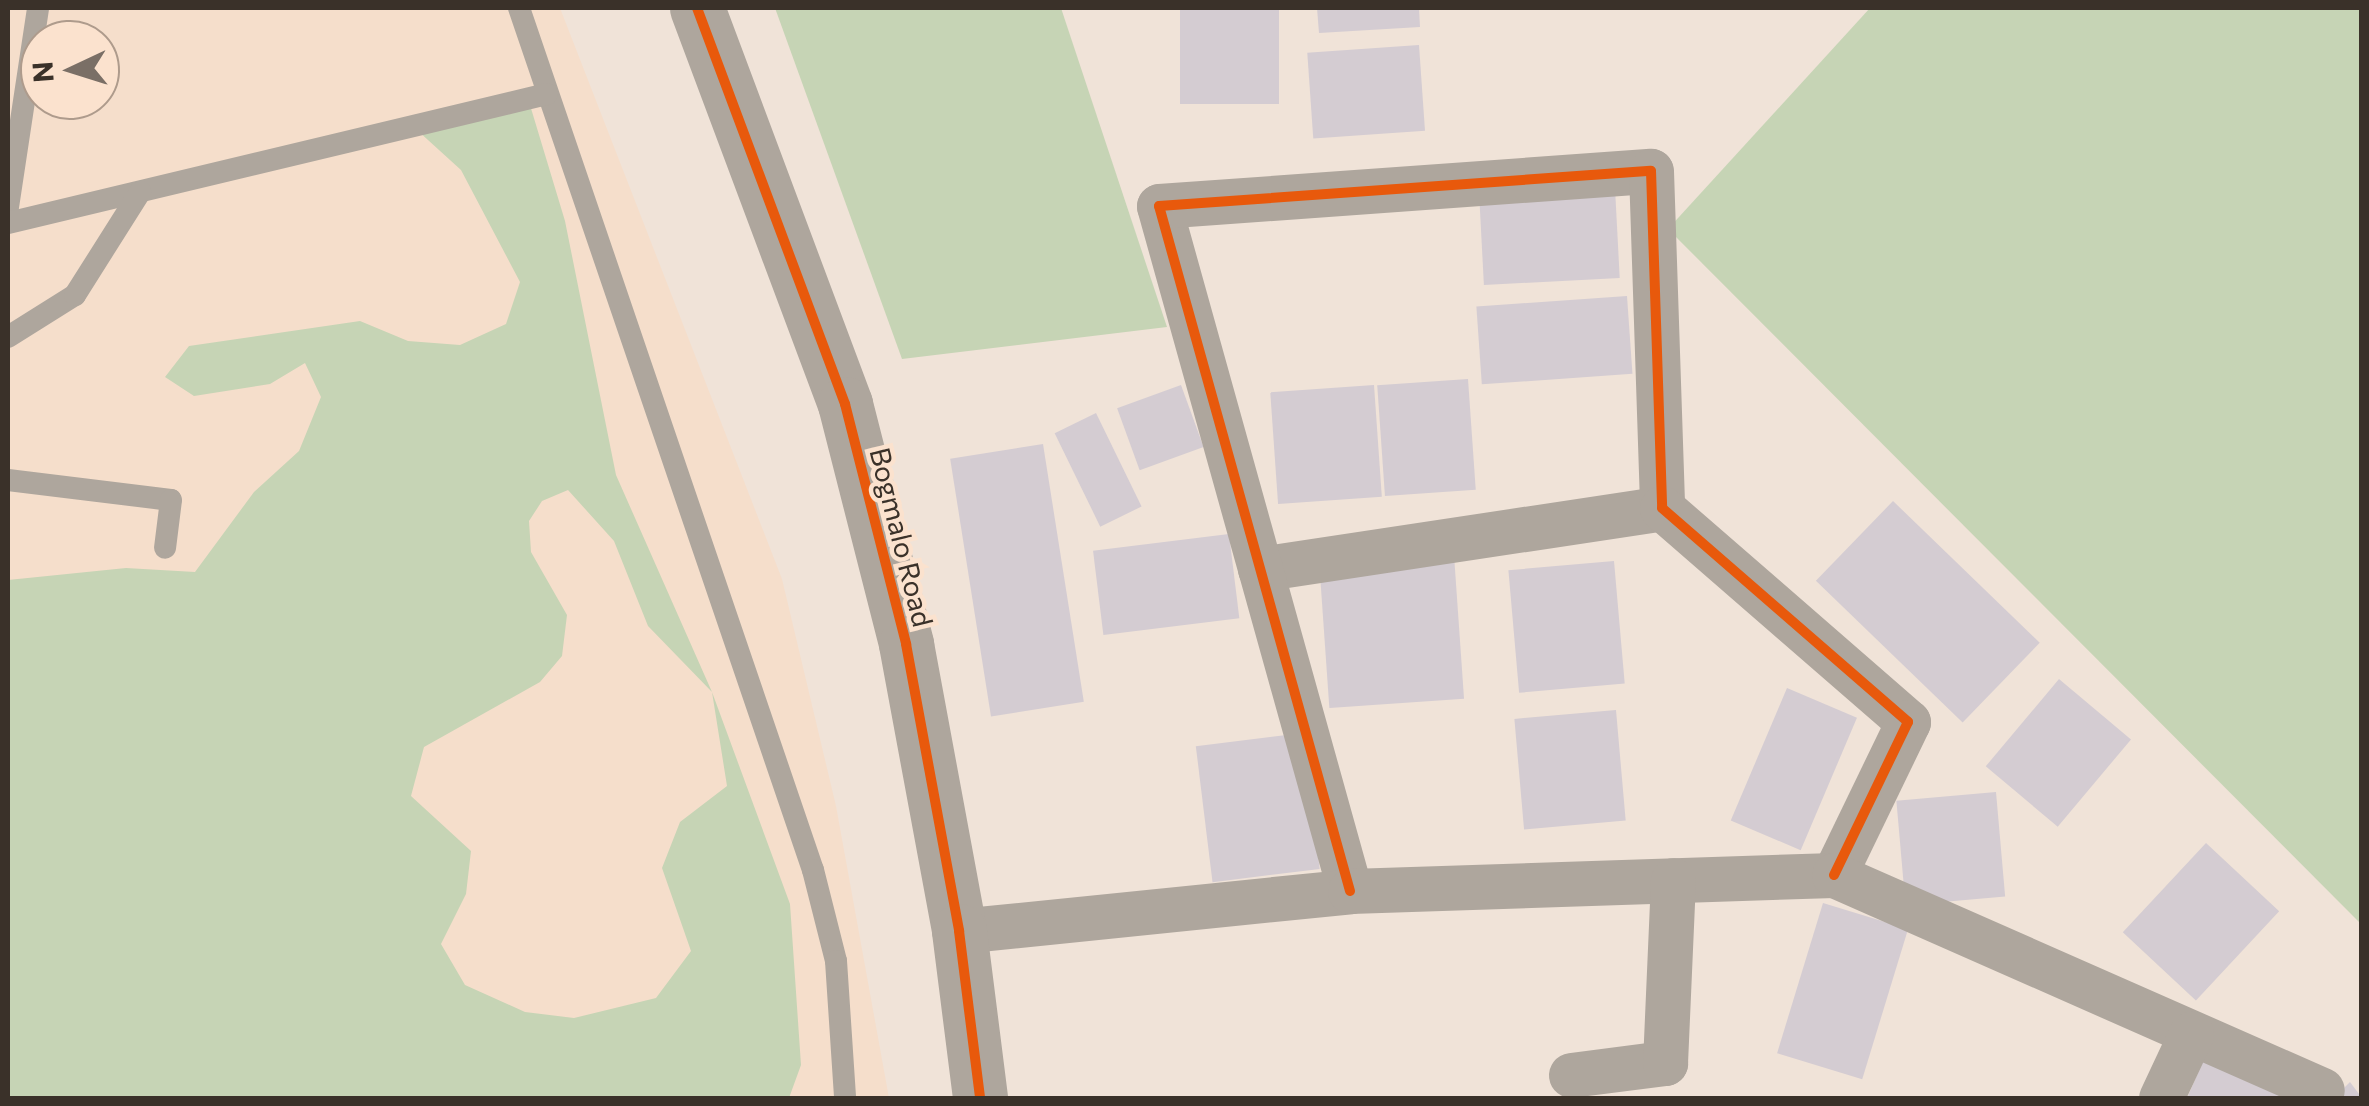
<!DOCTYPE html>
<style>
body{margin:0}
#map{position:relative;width:2369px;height:1106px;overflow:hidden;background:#f0e3d8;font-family:Commissioner,sans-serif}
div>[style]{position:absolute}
.built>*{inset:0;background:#f5decb}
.green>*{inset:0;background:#c6d4b5}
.building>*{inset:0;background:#d4ccd2;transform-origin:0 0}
.service>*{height:22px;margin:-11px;padding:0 11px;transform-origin:11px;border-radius:11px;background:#aea69d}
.minor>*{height:45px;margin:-22.5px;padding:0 22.5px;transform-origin:22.5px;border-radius:22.5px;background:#aea69d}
.tertiary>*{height:55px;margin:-27.5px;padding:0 27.5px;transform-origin:27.5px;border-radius:27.5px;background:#aea69d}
.cycleway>*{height:10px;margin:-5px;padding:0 5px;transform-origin:5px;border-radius:5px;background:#e8590c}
span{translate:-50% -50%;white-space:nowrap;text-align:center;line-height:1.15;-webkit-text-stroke:9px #fbe2ce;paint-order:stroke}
.street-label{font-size:28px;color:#3a3129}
.frame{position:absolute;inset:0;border:10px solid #3a3129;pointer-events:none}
.north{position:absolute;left:20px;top:20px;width:100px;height:100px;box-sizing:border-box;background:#fbe2ce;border:2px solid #ae9b8c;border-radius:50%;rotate:266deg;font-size:28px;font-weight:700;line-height:40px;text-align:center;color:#3a3129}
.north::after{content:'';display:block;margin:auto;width:35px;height:45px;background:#7a6f66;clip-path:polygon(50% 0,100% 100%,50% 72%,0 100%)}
</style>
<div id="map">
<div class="built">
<i style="clip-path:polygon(evenodd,8px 8px,560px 8px,782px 579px,836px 806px,889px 1098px,8px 1098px,8px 8px,40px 40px,100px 40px,100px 100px,40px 100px,40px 40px)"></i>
</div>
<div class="green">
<i style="clip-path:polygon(775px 8px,1061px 8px,1167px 327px,902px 359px)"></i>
<i style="clip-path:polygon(1870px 8px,2361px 8px,2361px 924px,1668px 229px)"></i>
<i style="clip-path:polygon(evenodd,530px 105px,565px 221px,616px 475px,712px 692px,790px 904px,801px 1065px,789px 1098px,8px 1098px,8px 580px,126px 568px,195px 572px,254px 492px,299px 451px,321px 397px,305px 363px,270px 384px,194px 396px,165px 377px,189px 346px,360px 321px,408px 341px,460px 345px,506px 324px,520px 282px,461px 170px,417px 130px,530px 105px,568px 490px,614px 541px,648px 626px,712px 692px,727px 786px,680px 822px,662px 868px,691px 951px,656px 998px,574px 1018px,525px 1012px,465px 985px,441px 944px,466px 894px,471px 851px,411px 796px,424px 747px,540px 682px,562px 656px,567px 615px,531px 552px,529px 521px,542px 501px,568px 490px)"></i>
</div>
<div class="building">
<i style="left:1180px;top:8px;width:99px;height:96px"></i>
<i style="clip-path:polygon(1317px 8px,1419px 8px,1420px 27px,1319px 33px)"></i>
<i style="left:1419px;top:45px;width:86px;height:112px;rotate:86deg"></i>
<i style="left:1615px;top:188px;width:90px;height:136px;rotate:87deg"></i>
<i style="left:1627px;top:296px;width:78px;height:151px;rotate:86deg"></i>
<i style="left:1468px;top:379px;width:111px;height:91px;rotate:86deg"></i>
<i style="left:1181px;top:385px;width:66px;height:68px;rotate:70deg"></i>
<i style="left:1374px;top:385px;width:112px;height:104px;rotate:86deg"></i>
<i style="left:1096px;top:413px;width:104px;height:46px;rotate:64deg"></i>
<i style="left:1043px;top:444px;width:261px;height:94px;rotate:81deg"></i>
<i style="left:1893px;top:501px;width:204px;height:111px;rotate:44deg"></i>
<i style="left:1229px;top:534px;width:85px;height:137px;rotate:83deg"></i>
<i style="left:1454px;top:555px;width:144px;height:135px;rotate:86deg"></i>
<i style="left:1614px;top:561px;width:123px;height:106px;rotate:85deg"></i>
<i style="left:2059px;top:679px;width:94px;height:114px;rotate:40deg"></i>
<i style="left:1787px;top:688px;width:76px;height:144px;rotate:23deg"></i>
<i style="left:1616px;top:710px;width:111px;height:102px;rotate:85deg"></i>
<i style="left:1303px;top:733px;width:137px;height:108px;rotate:83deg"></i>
<i style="left:1996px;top:792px;width:105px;height:100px;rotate:85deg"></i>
<i style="left:2206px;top:843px;width:100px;height:122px;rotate:43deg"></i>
<i style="left:1823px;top:903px;width:89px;height:157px;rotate:17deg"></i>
<i style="clip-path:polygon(2204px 1059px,2293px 1098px,2187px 1098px)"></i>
<i style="clip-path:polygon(2350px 1082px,2362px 1098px,2334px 1098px)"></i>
</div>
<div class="service">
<i style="left:519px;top:8px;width:911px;rotate:71.17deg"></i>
<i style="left:813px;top:870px;width:94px;rotate:75.8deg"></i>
<i style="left:836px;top:961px;width:137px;rotate:86.2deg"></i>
<i style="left:8px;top:207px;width:201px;rotate:-81.4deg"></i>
<i style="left:8px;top:223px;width:554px;rotate:-13.46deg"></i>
<i style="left:8px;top:337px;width:79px;rotate:-32.1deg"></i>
<i style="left:75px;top:295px;width:122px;rotate:-57.7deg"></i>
<i style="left:8px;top:480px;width:164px;rotate:7deg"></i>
<i style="left:171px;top:500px;width:48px;rotate:97.1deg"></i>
</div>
<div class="minor">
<i style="left:1260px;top:569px;width:407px;rotate:-8.6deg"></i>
<i style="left:1350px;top:891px;width:711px;rotate:-105.58deg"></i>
<i style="left:1159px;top:206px;width:493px;rotate:-4.1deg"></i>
<i style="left:1651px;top:171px;width:337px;rotate:88.1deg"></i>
<i style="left:1662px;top:508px;width:326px;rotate:41deg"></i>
<i style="left:1908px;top:722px;width:170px;rotate:115.8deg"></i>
<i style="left:959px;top:931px;width:393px;rotate:-5.8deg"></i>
<i style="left:1350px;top:891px;width:484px;rotate:-1.9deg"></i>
<i style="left:1834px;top:875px;width:533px;rotate:23.78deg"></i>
<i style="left:1571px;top:1075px;width:95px;rotate:-7.3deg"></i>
<i style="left:1665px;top:1063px;width:183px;rotate:-87.5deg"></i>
<i style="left:2161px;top:1098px;width:71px;rotate:-64.9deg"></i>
</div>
<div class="tertiary">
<i style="left:697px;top:8px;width:423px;rotate:69.5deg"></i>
<i style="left:845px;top:404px;width:248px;rotate:75.7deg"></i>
<i style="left:906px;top:644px;width:292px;rotate:79.5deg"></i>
<i style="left:959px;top:931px;width:168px;rotate:82.8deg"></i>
</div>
<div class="cycleway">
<i style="left:697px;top:8px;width:423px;rotate:69.5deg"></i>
<i style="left:845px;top:404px;width:248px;rotate:75.7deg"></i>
<i style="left:906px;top:644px;width:292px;rotate:79.5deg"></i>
<i style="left:959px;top:931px;width:168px;rotate:82.8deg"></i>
<i style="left:1350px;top:891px;width:711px;rotate:-105.58deg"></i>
<i style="left:1159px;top:206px;width:493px;rotate:-4.1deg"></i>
<i style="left:1651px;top:171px;width:337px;rotate:88.1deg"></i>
<i style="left:1662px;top:508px;width:326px;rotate:41deg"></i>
<i style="left:1908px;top:722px;width:170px;rotate:115.8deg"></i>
</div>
<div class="street-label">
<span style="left:902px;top:537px;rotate:76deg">Bogmalo Road</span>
</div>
<div class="frame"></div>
<div class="north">N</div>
</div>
